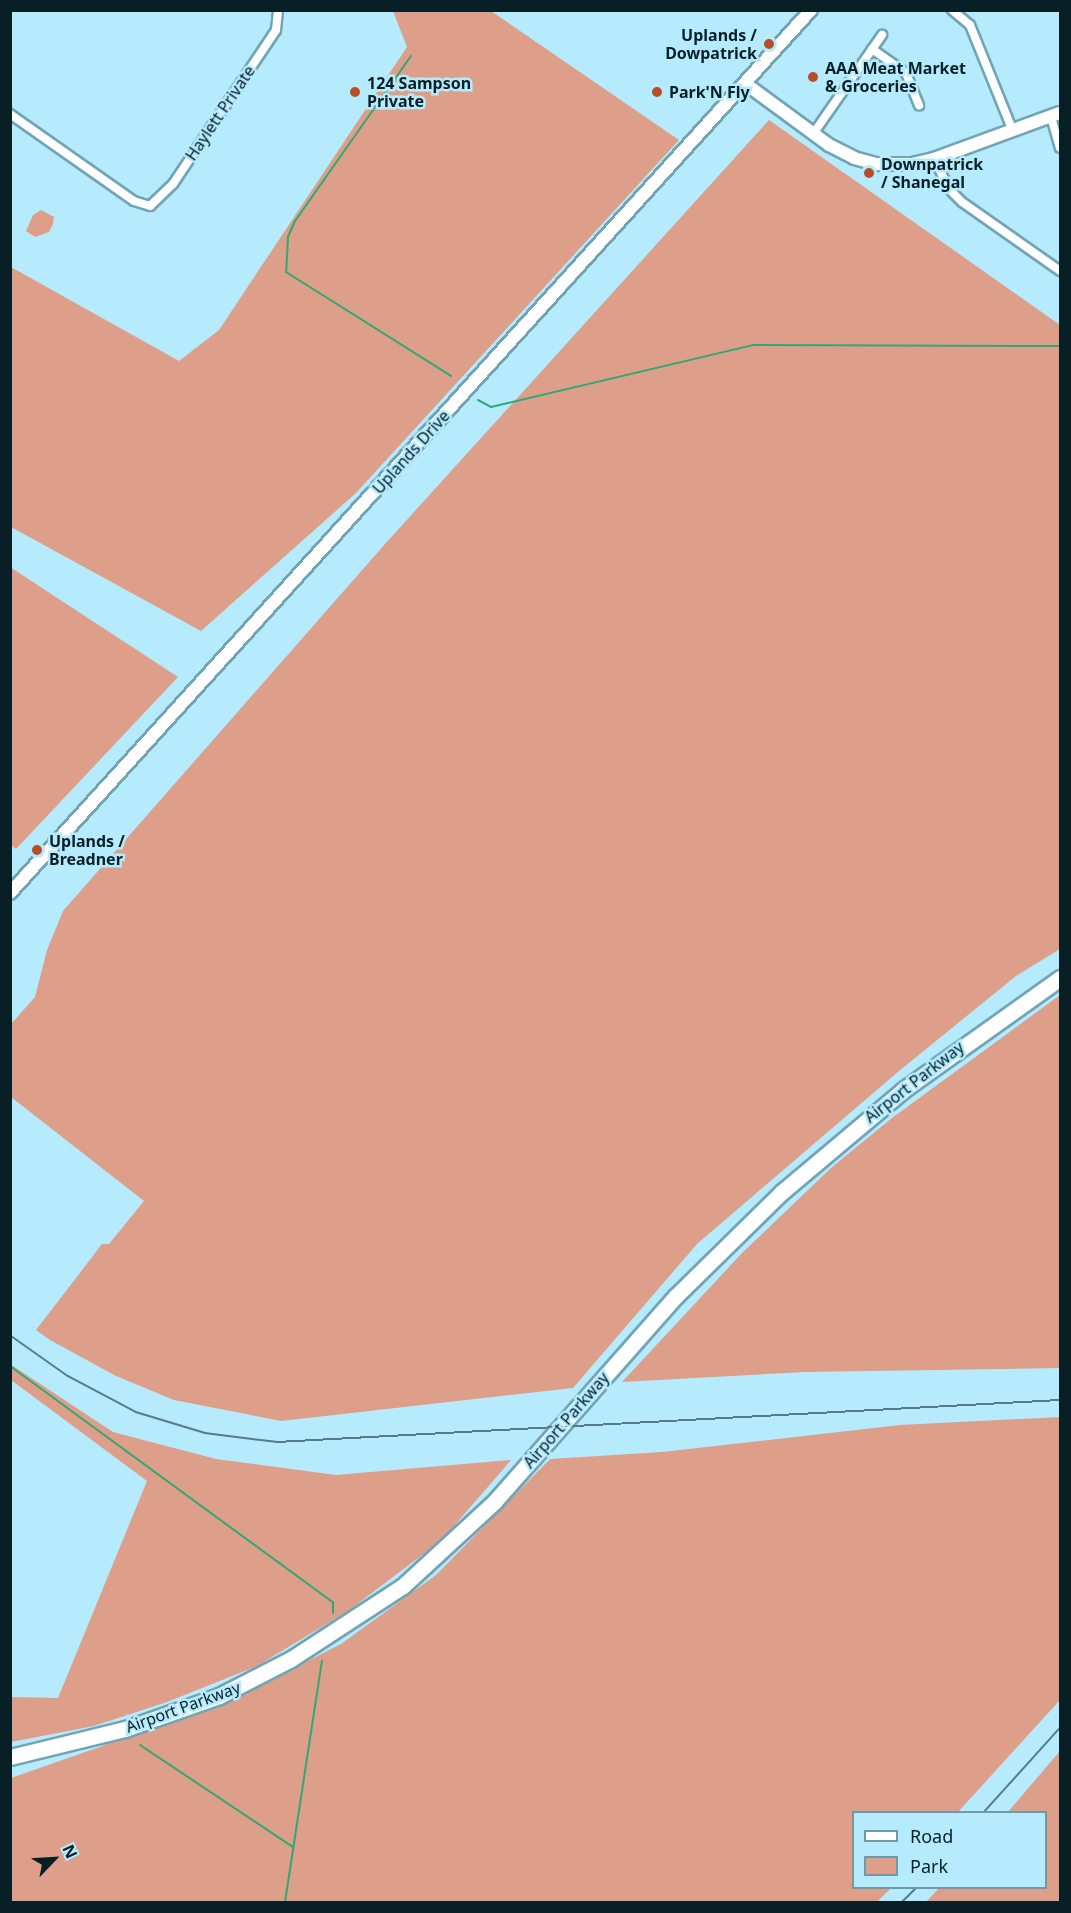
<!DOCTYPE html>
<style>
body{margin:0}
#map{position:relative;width:1071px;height:1913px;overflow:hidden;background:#b5ebfd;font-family:"Noto Sans",sans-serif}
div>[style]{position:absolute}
.green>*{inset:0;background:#dd9f89}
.stream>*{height:2px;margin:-1px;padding:0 1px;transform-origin:1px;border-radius:1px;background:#30a874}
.roads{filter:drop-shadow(2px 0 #71a5b6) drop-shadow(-2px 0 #71a5b6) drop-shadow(0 2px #71a5b6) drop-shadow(0 -2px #71a5b6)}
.street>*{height:8px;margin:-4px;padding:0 4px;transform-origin:4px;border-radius:4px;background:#fff}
.secondary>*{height:12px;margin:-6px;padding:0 6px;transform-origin:6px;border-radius:6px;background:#fff}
.highway>*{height:15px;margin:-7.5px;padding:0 7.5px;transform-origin:7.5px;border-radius:7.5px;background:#fff}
.tram>*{height:1.5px;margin:-0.75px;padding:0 0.75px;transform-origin:0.75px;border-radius:0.75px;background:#577c88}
.dots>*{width:16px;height:16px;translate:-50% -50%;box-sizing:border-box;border:3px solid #b5ebfd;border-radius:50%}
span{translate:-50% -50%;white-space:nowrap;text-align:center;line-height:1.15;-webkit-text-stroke:5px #b5ebfd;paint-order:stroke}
.poi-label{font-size:16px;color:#091f26;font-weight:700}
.right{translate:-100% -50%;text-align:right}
.left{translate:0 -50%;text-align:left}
.street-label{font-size:16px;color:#091f26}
.frame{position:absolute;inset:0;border:12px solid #091f26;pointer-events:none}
.legend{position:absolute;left:852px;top:1811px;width:195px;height:78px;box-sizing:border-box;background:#b5ebfd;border:2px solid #7099a7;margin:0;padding:8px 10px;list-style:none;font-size:18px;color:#091f26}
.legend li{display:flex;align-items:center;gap:12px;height:30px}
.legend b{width:30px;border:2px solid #7099a7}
.north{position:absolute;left:24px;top:1829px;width:60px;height:60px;-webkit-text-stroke:4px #b5ebfd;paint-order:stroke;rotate:65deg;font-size:16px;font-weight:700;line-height:24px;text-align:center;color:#091f26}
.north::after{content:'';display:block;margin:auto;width:21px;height:27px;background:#091f26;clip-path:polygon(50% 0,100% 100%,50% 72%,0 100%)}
</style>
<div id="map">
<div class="green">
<i style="clip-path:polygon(393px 11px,491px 11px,679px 140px,356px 493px,201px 631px,11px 527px,11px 267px,179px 361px,219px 330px,407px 47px)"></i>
<i style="clip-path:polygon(769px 120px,1060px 325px,1060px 949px,1016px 976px,899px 1071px,697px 1244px,573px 1388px,281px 1421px,174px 1400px,116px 1376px,50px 1340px,36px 1330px,102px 1244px,109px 1244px,144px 1201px,11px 1097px,11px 1024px,35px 997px,47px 950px,63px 911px,385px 544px)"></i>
<i style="clip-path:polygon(41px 210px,54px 217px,53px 224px,49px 232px,35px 237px,26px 231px,33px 215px)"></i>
<i style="clip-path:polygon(10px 567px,178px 677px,16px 849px,10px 844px)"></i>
<i style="clip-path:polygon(1060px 995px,1060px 1368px,805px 1372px,622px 1382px,742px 1253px,832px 1167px,892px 1118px)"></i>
<i style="clip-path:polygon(10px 1364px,113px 1432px,216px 1459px,336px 1475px,511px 1460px,442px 1540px,348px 1611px,257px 1666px,167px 1702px,94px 1726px,11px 1742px,11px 1697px,58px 1698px,147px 1481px,11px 1380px)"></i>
<i style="clip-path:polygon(1060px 1417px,1060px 1700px,958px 1812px,854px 1812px,854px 1888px,891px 1888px,877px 1902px,11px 1902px,11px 1778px,225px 1703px,341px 1644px,436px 1575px,550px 1459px,662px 1452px,900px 1425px)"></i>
<i style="clip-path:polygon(1060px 1751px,1060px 1902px,926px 1902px,939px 1888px,1046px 1888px,1046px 1812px,1008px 1812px)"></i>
</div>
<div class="stream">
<i style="left:411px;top:56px;width:202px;rotate:125.1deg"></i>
<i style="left:295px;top:221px;width:17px;rotate:114deg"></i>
<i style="left:288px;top:237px;width:35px;rotate:93deg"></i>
<i style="left:286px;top:272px;width:195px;rotate:32.2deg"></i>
<i style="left:478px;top:400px;width:15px;rotate:28deg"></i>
<i style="left:491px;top:407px;width:269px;rotate:-13.3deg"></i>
<i style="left:753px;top:345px;width:307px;rotate:0.2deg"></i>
<i style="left:10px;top:1366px;width:400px;rotate:36.2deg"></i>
<i style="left:333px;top:1602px;width:11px;rotate:90deg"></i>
<i style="left:140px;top:1745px;width:184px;rotate:33.7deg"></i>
<i style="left:285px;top:1902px;width:244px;rotate:-81.3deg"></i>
</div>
<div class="roads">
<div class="street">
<i style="left:952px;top:10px;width:23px;rotate:40deg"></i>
<i style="left:970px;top:25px;width:112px;rotate:68deg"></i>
<i style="left:872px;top:49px;width:42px;rotate:35.2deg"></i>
<i style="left:906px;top:73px;width:35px;rotate:68deg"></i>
<i style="left:10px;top:114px;width:151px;rotate:35.1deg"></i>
<i style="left:134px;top:201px;width:17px;rotate:17deg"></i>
<i style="left:150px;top:206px;width:32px;rotate:-44deg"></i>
<i style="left:173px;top:184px;width:185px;rotate:-56.2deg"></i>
<i style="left:276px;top:30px;width:20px;rotate:-84deg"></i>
<i style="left:1051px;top:117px;width:32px;rotate:74deg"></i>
<i style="left:813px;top:134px;width:121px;rotate:-55.1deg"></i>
<i style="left:934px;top:159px;width:34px;rotate:63deg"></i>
<i style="left:949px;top:189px;width:18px;rotate:45deg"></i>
<i style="left:962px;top:202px;width:120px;rotate:35.1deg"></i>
</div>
<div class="secondary">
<i style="left:746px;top:84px;width:103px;rotate:36.3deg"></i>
<i style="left:829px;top:145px;width:28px;rotate:27deg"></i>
<i style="left:854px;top:158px;width:24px;rotate:15deg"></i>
<i style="left:877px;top:164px;width:35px"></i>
<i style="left:912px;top:164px;width:23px;rotate:-13deg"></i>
<i style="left:934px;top:159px;width:134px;rotate:-20.1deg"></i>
<i style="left:10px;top:893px;width:1192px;rotate:-47.79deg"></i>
</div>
<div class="highway">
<i style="left:10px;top:1757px;width:118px;rotate:-13.7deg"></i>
<i style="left:125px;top:1729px;width:100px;rotate:-19.3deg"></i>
<i style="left:219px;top:1696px;width:81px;rotate:-27.2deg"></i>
<i style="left:291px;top:1659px;width:134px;rotate:-33.1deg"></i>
<i style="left:403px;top:1586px;width:125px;rotate:-42.7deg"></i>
<i style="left:495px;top:1501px;width:273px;rotate:-48.6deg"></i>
<i style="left:676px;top:1296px;width:148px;rotate:-44.5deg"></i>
<i style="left:782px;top:1192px;width:158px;rotate:-40.1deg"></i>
<i style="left:903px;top:1090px;width:193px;rotate:-35.5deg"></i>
</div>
</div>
<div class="tram">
<i style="left:10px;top:1335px;width:71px;rotate:35.3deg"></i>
<i style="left:68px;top:1376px;width:77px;rotate:27.9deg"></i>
<i style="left:136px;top:1412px;width:72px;rotate:16.9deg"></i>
<i style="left:205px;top:1433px;width:73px;rotate:7.1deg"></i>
<i style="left:277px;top:1442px;width:784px;rotate:-3.07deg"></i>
<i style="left:984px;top:1812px;width:113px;rotate:-47.9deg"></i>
<i style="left:902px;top:1902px;width:20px;rotate:-45deg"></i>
</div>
<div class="dots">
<i style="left:769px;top:44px;background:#b64f28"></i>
<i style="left:813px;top:77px;background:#b64f28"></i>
<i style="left:355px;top:92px;background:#b64f28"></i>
<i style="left:657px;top:92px;background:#b64f28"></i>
<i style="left:869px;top:173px;background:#b64f28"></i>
<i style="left:37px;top:850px;background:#b64f28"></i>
</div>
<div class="poi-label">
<span class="right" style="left:757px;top:44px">Uplands /<br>Dowpatrick</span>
<span class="left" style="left:825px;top:77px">AAA Meat Market<br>&amp; Groceries</span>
<span class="left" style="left:367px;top:92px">124 Sampson<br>Private</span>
<span class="left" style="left:669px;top:92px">Park'N Fly</span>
<span class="left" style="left:881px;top:173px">Downpatrick<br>/ Shanegal</span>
<span class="left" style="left:49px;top:850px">Uplands /<br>Breadner</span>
</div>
<div class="street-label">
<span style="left:220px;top:113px;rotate:-56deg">Haylett Private</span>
<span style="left:411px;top:452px;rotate:-48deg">Uplands Drive</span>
<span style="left:914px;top:1082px;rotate:-38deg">Airport Parkway</span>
<span style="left:566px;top:1420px;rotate:-49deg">Airport Parkway</span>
<span style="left:183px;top:1707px;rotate:-20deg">Airport Parkway</span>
</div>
<div class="frame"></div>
<ul class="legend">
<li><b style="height:8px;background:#fff"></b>Road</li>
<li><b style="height:16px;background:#dd9f89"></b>Park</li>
</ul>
<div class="north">N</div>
</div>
